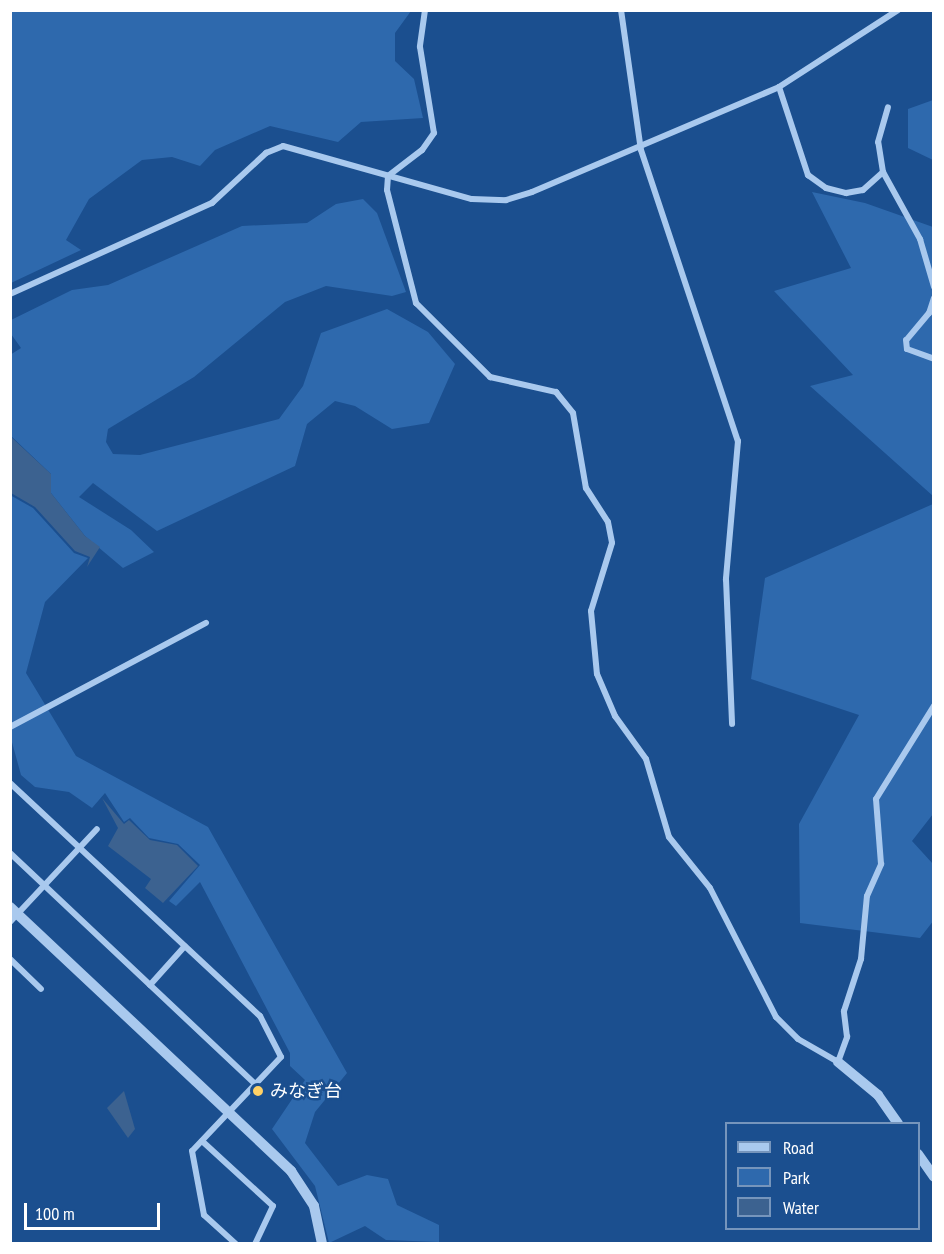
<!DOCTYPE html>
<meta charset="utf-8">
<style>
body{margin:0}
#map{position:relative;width:944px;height:1254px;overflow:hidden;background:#1b4f8f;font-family:"PT Sans Narrow","Noto Sans JP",sans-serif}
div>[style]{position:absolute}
.green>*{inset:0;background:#2e69ad}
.water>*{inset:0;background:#3c6290}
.minor>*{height:6px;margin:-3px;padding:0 3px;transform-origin:3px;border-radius:3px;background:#a9c9ee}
.tertiary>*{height:10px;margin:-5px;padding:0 5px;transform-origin:5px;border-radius:5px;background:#a9c9ee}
.dots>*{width:16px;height:16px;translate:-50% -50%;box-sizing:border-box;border:3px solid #1b4f8f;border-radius:50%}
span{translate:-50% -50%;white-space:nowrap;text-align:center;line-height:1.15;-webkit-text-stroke:5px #1b4f8f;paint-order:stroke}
.poi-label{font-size:18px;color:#fff}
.left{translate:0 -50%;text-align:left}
.frame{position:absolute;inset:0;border:12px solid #fff;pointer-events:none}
.legend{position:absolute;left:725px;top:1122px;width:195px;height:108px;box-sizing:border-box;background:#1b4f8f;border:2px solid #7695bc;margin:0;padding:8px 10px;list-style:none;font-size:18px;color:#fff}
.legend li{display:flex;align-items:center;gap:12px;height:30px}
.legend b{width:30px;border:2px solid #7695bc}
.scale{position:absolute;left:24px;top:1203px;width:136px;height:27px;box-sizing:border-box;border:3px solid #fff;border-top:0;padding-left:8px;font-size:18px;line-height:21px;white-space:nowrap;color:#fff;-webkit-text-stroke:4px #1b4f8f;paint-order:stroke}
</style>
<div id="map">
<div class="green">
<i style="clip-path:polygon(10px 11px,411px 11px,395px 33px,395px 61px,414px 79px,423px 118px,361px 122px,338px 142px,270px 126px,215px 150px,200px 166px,172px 157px,142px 160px,89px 199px,66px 240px,81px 250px,11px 283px)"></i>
<i style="clip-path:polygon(933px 100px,934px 100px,933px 160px,908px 148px,908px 109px)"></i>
<i style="clip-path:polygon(812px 192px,865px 203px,933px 227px,933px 496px,810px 386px,853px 375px,774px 291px,851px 268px)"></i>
<i style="clip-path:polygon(363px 199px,377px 213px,406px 292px,392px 296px,326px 286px,285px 302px,194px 377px,108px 429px,106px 442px,113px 454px,140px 455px,279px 419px,303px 386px,321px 333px,387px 309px,428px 332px,455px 364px,429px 423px,392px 429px,355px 406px,335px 401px,307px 424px,295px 466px,157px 531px,93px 483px,79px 497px,131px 530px,154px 552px,123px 568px,85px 536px,51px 493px,51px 474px,11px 436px,10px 355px,21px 348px,11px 334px,11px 320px,72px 290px,108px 285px,242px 226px,307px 223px,336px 204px)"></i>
<i style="clip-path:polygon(10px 495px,33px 508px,74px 553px,88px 558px,45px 602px,26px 673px,76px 756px,208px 827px,347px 1073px,315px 1112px,305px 1143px,338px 1186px,367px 1175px,388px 1179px,397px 1205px,439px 1225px,439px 1242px,386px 1240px,365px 1226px,329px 1243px,315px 1186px,272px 1129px,305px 1080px,290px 1066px,290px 1053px,200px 882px,176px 906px,169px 901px,200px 865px,178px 844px,149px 838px,130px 818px,124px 822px,105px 793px,92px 808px,69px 792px,35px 787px,21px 775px,10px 735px)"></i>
<i style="clip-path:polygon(933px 504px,933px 814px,912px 841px,933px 864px,934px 920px,920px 938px,800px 923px,799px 824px,859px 715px,751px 679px,765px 578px)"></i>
</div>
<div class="water">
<i style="clip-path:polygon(10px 436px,51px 474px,51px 493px,85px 536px,100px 547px,87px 567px,90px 557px,75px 551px,35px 507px,11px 493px)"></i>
<i style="clip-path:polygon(102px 798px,124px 824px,129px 820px,150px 840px,177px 845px,198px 866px,163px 903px,145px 888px,151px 879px,108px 846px,118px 828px)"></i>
<i style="clip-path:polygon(124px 1091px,135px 1129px,128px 1138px,107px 1108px)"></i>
</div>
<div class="minor">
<i style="left:425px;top:10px;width:37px;rotate:98deg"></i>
<i style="left:420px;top:47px;width:87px;rotate:80.8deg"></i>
<i style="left:434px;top:133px;width:21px;rotate:125deg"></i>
<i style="left:422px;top:150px;width:43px;rotate:142.6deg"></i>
<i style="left:388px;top:176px;width:14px;rotate:94deg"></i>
<i style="left:387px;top:190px;width:117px;rotate:75.6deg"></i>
<i style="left:416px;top:303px;width:105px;rotate:45deg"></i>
<i style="left:490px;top:377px;width:68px;rotate:12.8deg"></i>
<i style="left:556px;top:392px;width:27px;rotate:51deg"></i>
<i style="left:573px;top:413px;width:76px;rotate:80.2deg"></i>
<i style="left:586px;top:488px;width:40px;rotate:57.1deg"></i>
<i style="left:608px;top:522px;width:21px;rotate:79deg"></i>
<i style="left:612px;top:543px;width:71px;rotate:107.2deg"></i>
<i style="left:591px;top:611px;width:63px;rotate:84.6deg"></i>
<i style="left:597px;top:674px;width:46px;rotate:66.8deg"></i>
<i style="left:615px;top:716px;width:53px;rotate:54.2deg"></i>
<i style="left:646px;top:759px;width:81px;rotate:73.6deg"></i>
<i style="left:669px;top:837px;width:65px;rotate:51.2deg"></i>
<i style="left:710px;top:888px;width:145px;rotate:62.9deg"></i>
<i style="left:776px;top:1017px;width:31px;rotate:45deg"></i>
<i style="left:798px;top:1039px;width:46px;rotate:29.9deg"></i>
<i style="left:838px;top:1062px;width:27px;rotate:-70deg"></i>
<i style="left:847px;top:1037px;width:26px;rotate:-97deg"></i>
<i style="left:844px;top:1011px;width:55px;rotate:-71.9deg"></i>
<i style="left:861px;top:959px;width:63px;rotate:-84.6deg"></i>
<i style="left:867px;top:896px;width:35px;rotate:-66deg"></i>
<i style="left:881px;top:864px;width:65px;rotate:-94.4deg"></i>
<i style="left:876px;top:799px;width:110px;rotate:-58.1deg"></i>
<i style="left:621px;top:10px;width:141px;rotate:81.9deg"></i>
<i style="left:641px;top:150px;width:307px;rotate:71.6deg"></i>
<i style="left:738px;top:441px;width:139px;rotate:95deg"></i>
<i style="left:726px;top:579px;width:145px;rotate:87.6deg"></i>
<i style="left:779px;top:87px;width:93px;rotate:71.8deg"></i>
<i style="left:808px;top:175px;width:22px;rotate:36deg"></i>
<i style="left:826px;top:188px;width:21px;rotate:14deg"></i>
<i style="left:846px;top:193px;width:17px;rotate:-10deg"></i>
<i style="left:863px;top:190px;width:27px;rotate:-42deg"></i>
<i style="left:883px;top:172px;width:77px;rotate:61.1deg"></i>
<i style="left:920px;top:239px;width:50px;rotate:73.7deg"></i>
<i style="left:883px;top:172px;width:30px;rotate:-99deg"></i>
<i style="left:878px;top:142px;width:36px;rotate:-74deg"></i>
<i style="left:10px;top:294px;width:222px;rotate:-24.3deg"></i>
<i style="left:212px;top:203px;width:74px;rotate:-42.8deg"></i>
<i style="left:266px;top:153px;width:18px;rotate:-22deg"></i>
<i style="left:283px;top:146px;width:196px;rotate:15.7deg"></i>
<i style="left:472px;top:199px;width:34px;rotate:2deg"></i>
<i style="left:506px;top:200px;width:27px;rotate:-17deg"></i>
<i style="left:532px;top:192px;width:268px;rotate:-23deg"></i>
<i style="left:779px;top:87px;width:142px;rotate:-32.9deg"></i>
<i style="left:934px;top:298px;width:16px;rotate:108deg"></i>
<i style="left:929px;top:313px;width:35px;rotate:130deg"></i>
<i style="left:906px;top:340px;width:9px;rotate:84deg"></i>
<i style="left:907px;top:349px;width:29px;rotate:20deg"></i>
<i style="left:10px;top:727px;width:222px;rotate:-28deg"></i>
<i style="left:10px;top:783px;width:342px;rotate:43deg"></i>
<i style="left:260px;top:1016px;width:46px;rotate:62.9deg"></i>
<i style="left:281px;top:1057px;width:129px;rotate:133.4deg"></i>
<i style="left:192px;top:1151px;width:65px;rotate:79.4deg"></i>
<i style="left:204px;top:1215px;width:43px;rotate:42.2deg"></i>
<i style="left:10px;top:853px;width:337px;rotate:43.3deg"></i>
<i style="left:10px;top:922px;width:127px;rotate:-46.9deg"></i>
<i style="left:10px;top:959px;width:43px;rotate:44.1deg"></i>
<i style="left:150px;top:985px;width:52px;rotate:-48.1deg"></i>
<i style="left:202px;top:1141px;width:96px;rotate:42.5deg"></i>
<i style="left:273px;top:1206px;width:42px;rotate:115.3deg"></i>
</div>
<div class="tertiary">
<i style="left:10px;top:907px;width:386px;rotate:43.2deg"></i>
<i style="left:291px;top:1171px;width:42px;rotate:56.7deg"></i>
<i style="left:314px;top:1206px;width:39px;rotate:78deg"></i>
<i style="left:838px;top:1062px;width:52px;rotate:39.5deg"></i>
<i style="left:878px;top:1095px;width:35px;rotate:55deg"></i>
<i style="left:918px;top:1154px;width:28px;rotate:55deg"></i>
</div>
<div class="dots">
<i style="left:258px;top:1091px;background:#ffd166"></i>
</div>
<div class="poi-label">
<span class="left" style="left:270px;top:1091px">みなぎ台</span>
</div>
<div class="frame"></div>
<ul class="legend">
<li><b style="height:8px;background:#a9c9ee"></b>Road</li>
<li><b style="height:16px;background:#2e69ad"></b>Park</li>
<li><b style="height:16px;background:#3c6290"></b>Water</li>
</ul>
<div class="scale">100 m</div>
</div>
